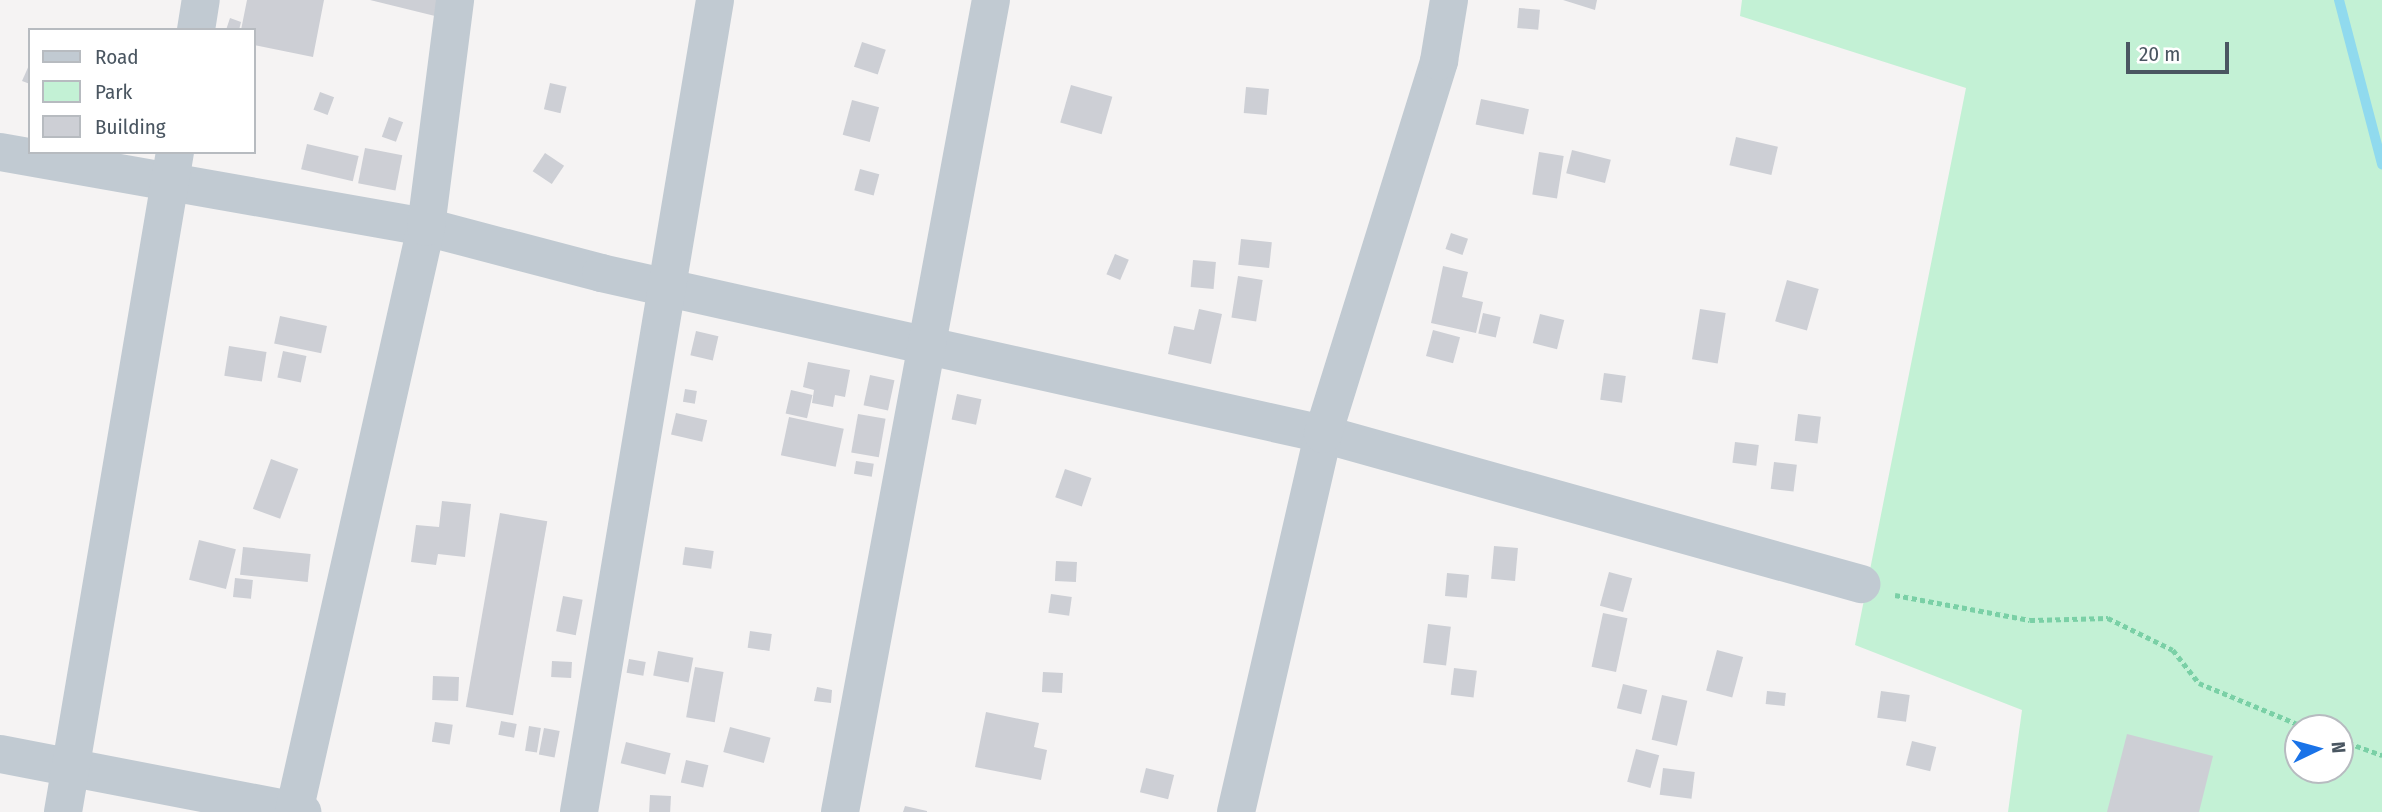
<!DOCTYPE html>
<style>
body{margin:0}
#map{position:relative;width:2382px;height:812px;overflow:hidden;background:#f5f3f3;font-family:"Fira Sans Condensed",sans-serif}
div>[style]{position:absolute}
.green>*{inset:0;background:#c3f1d5}
.stream>*{height:10px;margin:-5px;padding:0 5px;transform-origin:5px;border-radius:5px;background:#90daee}
.building>*{inset:0;background:#cdcfd5;transform-origin:0 0}
.path>*{height:4.5px;margin-top:-2.25px;transform-origin:0;background:repeating-linear-gradient(90deg,#7ad0a6 0 5px,transparent 0 8.5px)}
.minor>*{height:38px;margin:-19px;padding:0 19px;transform-origin:19px;border-radius:19px;background:#c1cad2}
span{translate:-50% -50%;white-space:nowrap;text-align:center;line-height:1.15;-webkit-text-stroke:5px #fff;paint-order:stroke}
.legend{position:absolute;left:28px;top:28px;width:228px;height:126px;box-sizing:border-box;background:#fff;border:2px solid #b7bbc0;margin:0;padding:9px 12px;list-style:none;font-size:21px;color:#4a5661}
.legend li{display:flex;align-items:center;gap:14px;height:35px}
.legend b{width:35px;border:2px solid #b7bbc0}
.north{position:absolute;left:2284px;top:714px;width:70px;height:70px;box-sizing:border-box;background:#fff;border:2px solid #b7bbc0;border-radius:50%;rotate:85deg;font-size:19px;font-weight:700;line-height:28px;text-align:center;color:#4a5661}
.north::after{content:'';display:block;margin:auto;width:24px;height:32px;background:#1a73e8;clip-path:polygon(50% 0,100% 100%,50% 72%,0 100%)}
.scale{position:absolute;left:2126px;top:42px;width:103px;height:32px;box-sizing:border-box;border:4px solid #4a5661;border-top:0;padding-left:9px;font-size:21px;line-height:24px;white-space:nowrap;color:#4a5661;-webkit-text-stroke:5px #fff;paint-order:stroke}
</style>
<div id="map">
<div class="green">
<i style="clip-path:polygon(evenodd,1742px 0,2382px 0,2382px 812px,2008px 812px,2022px 710px,1855px 645px,1966px 88px,1740px 16px,1742px 0,2298px 728px,2340px 728px,2340px 770px,2298px 770px,2298px 728px)"></i>
</div>
<div class="stream">
<i style="left:2339px;top:0;width:170px;rotate:75.3deg"></i>
</div>
<div class="building">
<i style="clip-path:polygon(247px 0,324px 0,313px 57px,254px 45px,254px 30px,241px 30px)"></i>
<i style="clip-path:polygon(370px 0,438px 0,435px 16px)"></i>
<i style="clip-path:polygon(1563px 0,1597px 0,1595px 10px)"></i>
<i style="left:1519px;top:8px;width:21px;height:20px;rotate:5deg"></i>
<i style="clip-path:polygon(230px 18px,241px 22px,239px 30px,226px 30px)"></i>
<i style="left:862px;top:42px;width:25px;height:26px;rotate:18deg"></i>
<i style="clip-path:polygon(30px 63px,30px 84px,22px 81px)"></i>
<i style="left:550px;top:83px;width:17px;height:27px;rotate:13deg"></i>
<i style="left:1071px;top:85px;width:43px;height:39px;rotate:16deg"></i>
<i style="left:1246px;top:87px;width:23px;height:26px;rotate:5deg"></i>
<i style="left:320px;top:92px;width:15px;height:19px;rotate:20deg"></i>
<i style="left:1481px;top:99px;width:49px;height:26px;rotate:12deg"></i>
<i style="left:852px;top:100px;width:28px;height:36px;rotate:15deg"></i>
<i style="left:389px;top:117px;width:15px;height:21px;rotate:20deg"></i>
<i style="left:1736px;top:137px;width:43px;height:29px;rotate:13deg"></i>
<i style="left:307px;top:144px;width:53px;height:26px;rotate:13deg"></i>
<i style="left:365px;top:148px;width:38px;height:36px;rotate:11deg"></i>
<i style="left:1572px;top:150px;width:40px;height:24px;rotate:14deg"></i>
<i style="left:1539px;top:152px;width:25px;height:43px;rotate:9deg"></i>
<i style="left:545px;top:153px;width:23px;height:22px;rotate:34deg"></i>
<i style="left:860px;top:169px;width:20px;height:22px;rotate:15deg"></i>
<i style="left:1451px;top:233px;width:18px;height:17px;rotate:19deg"></i>
<i style="left:1241px;top:239px;width:31px;height:26px;rotate:6deg"></i>
<i style="left:1115px;top:254px;width:15px;height:22px;rotate:23deg"></i>
<i style="left:1193px;top:260px;width:23px;height:27px;rotate:5deg"></i>
<i style="clip-path:polygon(1443px 266px,1468px 272px,1462px 297px,1483px 302px,1476px 333px,1431px 323px)"></i>
<i style="left:1238px;top:276px;width:25px;height:42px;rotate:9deg"></i>
<i style="left:1787px;top:280px;width:33px;height:43px;rotate:16deg"></i>
<i style="clip-path:polygon(1199px 309px,1222px 314px,1211px 364px,1168px 354px,1174px 326px,1194px 330px)"></i>
<i style="left:1700px;top:309px;width:26px;height:51px;rotate:9deg"></i>
<i style="left:1483px;top:313px;width:18px;height:21px;rotate:13deg"></i>
<i style="left:1540px;top:314px;width:25px;height:30px;rotate:14deg"></i>
<i style="left:280px;top:316px;width:48px;height:28px;rotate:12deg"></i>
<i style="left:1433px;top:330px;width:28px;height:27px;rotate:15deg"></i>
<i style="left:696px;top:331px;width:23px;height:25px;rotate:13deg"></i>
<i style="left:229px;top:346px;width:38px;height:30px;rotate:9deg"></i>
<i style="left:283px;top:351px;width:24px;height:27px;rotate:12deg"></i>
<i style="clip-path:polygon(808px 362px,850px 370px,845px 397px,835px 395px,833px 407px,812px 403px,814px 390px,803px 387px)"></i>
<i style="left:1604px;top:373px;width:22px;height:27px;rotate:8deg"></i>
<i style="left:870px;top:375px;width:25px;height:31px;rotate:12deg"></i>
<i style="left:685px;top:389px;width:12px;height:13px;rotate:9deg"></i>
<i style="left:791px;top:390px;width:22px;height:24px;rotate:13deg"></i>
<i style="left:957px;top:394px;width:25px;height:26px;rotate:12deg"></i>
<i style="left:676px;top:413px;width:32px;height:22px;rotate:13deg"></i>
<i style="left:858px;top:414px;width:28px;height:39px;rotate:10deg"></i>
<i style="left:1798px;top:414px;width:23px;height:27px;rotate:7deg"></i>
<i style="left:789px;top:417px;width:56px;height:39px;rotate:12deg"></i>
<i style="left:1735px;top:442px;width:24px;height:21px;rotate:7deg"></i>
<i style="left:271px;top:459px;width:29px;height:53px;rotate:20deg"></i>
<i style="left:856px;top:461px;width:18px;height:13px;rotate:9deg"></i>
<i style="left:1774px;top:462px;width:23px;height:27px;rotate:7deg"></i>
<i style="left:1065px;top:469px;width:28px;height:30px;rotate:19deg"></i>
<i style="clip-path:polygon(442px 501px,471px 504px,465px 557px,438px 554px,436px 565px,411px 562px,416px 525px,439px 527px)"></i>
<i style="left:500px;top:513px;width:48px;height:197px;rotate:10deg"></i>
<i style="left:199px;top:540px;width:38px;height:41px;rotate:14deg"></i>
<i style="left:1494px;top:546px;width:24px;height:33px;rotate:5deg"></i>
<i style="left:243px;top:547px;width:68px;height:28px;rotate:6deg"></i>
<i style="left:685px;top:547px;width:29px;height:18px;rotate:8deg"></i>
<i style="left:1056px;top:561px;width:21px;height:20px;rotate:3deg"></i>
<i style="left:1609px;top:572px;width:24px;height:35px;rotate:15deg"></i>
<i style="left:1447px;top:573px;width:22px;height:23px;rotate:5deg"></i>
<i style="left:235px;top:578px;width:18px;height:19px;rotate:6deg"></i>
<i style="left:1051px;top:594px;width:21px;height:19px;rotate:8deg"></i>
<i style="left:563px;top:596px;width:20px;height:36px;rotate:11deg"></i>
<i style="left:1603px;top:613px;width:25px;height:55px;rotate:12deg"></i>
<i style="left:1428px;top:624px;width:23px;height:39px;rotate:7deg"></i>
<i style="left:750px;top:631px;width:22px;height:17px;rotate:8deg"></i>
<i style="left:1717px;top:650px;width:27px;height:42px;rotate:15deg"></i>
<i style="left:658px;top:651px;width:36px;height:25px;rotate:11deg"></i>
<i style="left:629px;top:659px;width:17px;height:14px;rotate:10deg"></i>
<i style="left:552px;top:661px;width:20px;height:16px;rotate:3deg"></i>
<i style="left:695px;top:667px;width:29px;height:51px;rotate:10deg"></i>
<i style="left:1454px;top:668px;width:23px;height:27px;rotate:7deg"></i>
<i style="left:1043px;top:672px;width:20px;height:20px;rotate:3deg"></i>
<i style="left:433px;top:676px;width:26px;height:24px;rotate:2deg"></i>
<i style="left:1623px;top:684px;width:25px;height:25px;rotate:14deg"></i>
<i style="clip-path:polygon(817px 687px,832px 690px,831px 703px,814px 701px)"></i>
<i style="left:1767px;top:691px;width:19px;height:13px;rotate:6deg"></i>
<i style="left:1881px;top:691px;width:29px;height:27px;rotate:8deg"></i>
<i style="left:1662px;top:695px;width:26px;height:46px;rotate:13deg"></i>
<i style="clip-path:polygon(986px 712px,1039px 723px,1034px 747px,1047px 750px,1041px 780px,975px 767px)"></i>
<i style="left:501px;top:721px;width:16px;height:14px;rotate:11deg"></i>
<i style="left:435px;top:722px;width:18px;height:20px;rotate:9deg"></i>
<i style="left:529px;top:726px;width:12px;height:25px;rotate:9deg"></i>
<i style="left:730px;top:727px;width:42px;height:26px;rotate:15deg"></i>
<i style="left:544px;top:728px;width:16px;height:27px;rotate:11deg"></i>
<i style="clip-path:polygon(2127px 734px,2213px 756px,2199px 812px,2107px 812px)"></i>
<i style="left:1912px;top:741px;width:25px;height:25px;rotate:14deg"></i>
<i style="left:626px;top:742px;width:46px;height:22px;rotate:14deg"></i>
<i style="left:1636px;top:749px;width:24px;height:34px;rotate:15deg"></i>
<i style="left:686px;top:760px;width:23px;height:23px;rotate:13deg"></i>
<i style="left:1146px;top:768px;width:29px;height:25px;rotate:14deg"></i>
<i style="left:1663px;top:768px;width:32px;height:27px;rotate:7deg"></i>
<i style="left:650px;top:795px;width:21px;height:17px;rotate:3deg"></i>
<i style="clip-path:polygon(905px 806px,927px 811px,927px 812px,903px 812px)"></i>
</div>
<div class="path">
<i style="left:1895px;top:595px;width:137px;rotate:10.5deg"></i>
<i style="left:2030px;top:620px;width:78px;rotate:-1.5deg"></i>
<i style="left:2108px;top:618px;width:72px;rotate:26.2deg"></i>
<i style="left:2173px;top:650px;width:42px;rotate:51.8deg"></i>
<i style="left:2199px;top:683px;width:117px;rotate:22.6deg"></i>
<i style="left:2340px;top:740px;width:45px;rotate:19.7deg"></i>
</div>
<div class="minor">
<i style="left:196px;top:30px;width:30px;rotate:-81deg"></i>
<i style="left:0;top:152px;width:433px;rotate:10deg"></i>
<i style="left:426px;top:227px;width:181px;rotate:14.7deg"></i>
<i style="left:601px;top:273px;width:740px;rotate:12.57deg"></i>
<i style="left:1323px;top:434px;width:559px;rotate:15.58deg"></i>
<i style="left:0;top:754px;width:308px;rotate:10.9deg"></i>
<i style="left:63px;top:812px;width:669px;rotate:-80.37deg"></i>
<i style="left:294px;top:812px;width:600px;rotate:-77.28deg"></i>
<i style="left:426px;top:227px;width:229px;rotate:-82.7deg"></i>
<i style="left:579px;top:812px;width:823px;rotate:-80.49deg"></i>
<i style="left:840px;top:812px;width:826px;rotate:-79.47deg"></i>
<i style="left:1236px;top:812px;width:388px;rotate:-77deg"></i>
<i style="left:1323px;top:434px;width:391px;rotate:-72.7deg"></i>
<i style="left:1439px;top:61px;width:62px;rotate:-80.7deg"></i>
</div>
<ul class="legend">
<li><b style="height:9px;background:#c1cad2"></b>Road</li>
<li><b style="height:19px;background:#c3f1d5"></b>Park</li>
<li><b style="height:19px;background:#cdcfd5"></b>Building</li>
</ul>
<div class="north">N</div>
<div class="scale">20 m</div>
</div>
